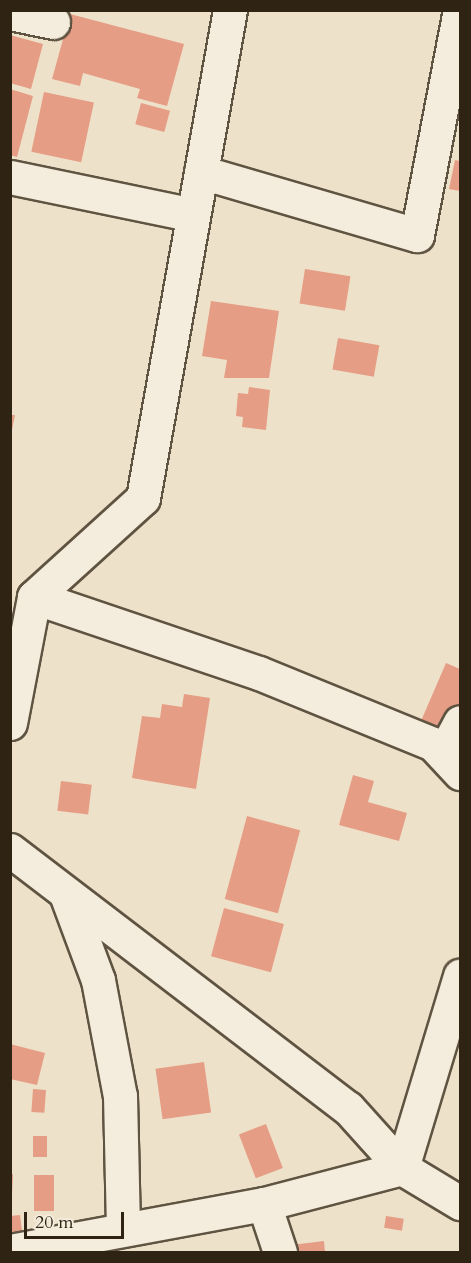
<!DOCTYPE html>
<style>
body{margin:0}
#map{position:relative;width:471px;height:1263px;overflow:hidden;background:#eee1c9;font-family:Cardo,serif}
div>[style]{position:absolute}
.building>*{inset:0;background:#e69d85;transform-origin:0 0}
.roads{filter:drop-shadow(2px 0 #5f5341) drop-shadow(-2px 0 #5f5341) drop-shadow(0 2px #5f5341) drop-shadow(0 -2px #5f5341)}
.minor>*{height:33px;margin:-16.5px;padding:0 16.5px;transform-origin:16.5px;border-radius:16.5px;background:#f4ecdc}
span{translate:-50% -50%;white-space:nowrap;text-align:center;line-height:1.15;-webkit-text-stroke:4.5px #f4ecdc;paint-order:stroke}
.frame{position:absolute;inset:0;border:12px solid #2f2414;pointer-events:none}
.scale{position:absolute;left:24px;top:1212px;width:100px;height:27px;box-sizing:border-box;border:3px solid #2f2414;border-top:0;padding-left:8px;font-size:18px;line-height:21px;white-space:nowrap;color:#2f2414;-webkit-text-stroke:4px #f4ecdc;paint-order:stroke}
</style>
<div id="map">
<div class="building">
<i style="clip-path:polygon(70px 14px,184px 44px,167px 106px,137px 98px,140px 89px,83px 73px,80px 86px,52px 79px)"></i>
<i style="clip-path:polygon(10px 35px,43px 44px,31px 89px,10px 83px)"></i>
<i style="clip-path:polygon(10px 89px,33px 96px,17px 157px,10px 155px)"></i>
<i style="left:44px;top:92px;width:51px;height:61px;rotate:12deg"></i>
<i style="left:141px;top:103px;width:30px;height:22px;rotate:15deg"></i>
<i style="clip-path:polygon(455px 160px,460px 161px,460px 191px,449px 189px)"></i>
<i style="left:305px;top:269px;width:46px;height:35px;rotate:9deg"></i>
<i style="clip-path:polygon(211px 301px,279px 311px,269px 378px,224px 378px,227px 360px,202px 356px)"></i>
<i style="left:338px;top:338px;width:42px;height:32px;rotate:10deg"></i>
<i style="clip-path:polygon(249px 387px,270px 390px,266px 430px,242px 427px,243px 417px,236px 416px,238px 393px,248px 394px)"></i>
<i style="clip-path:polygon(10px 415px,15px 415px,12px 430px,10px 430px)"></i>
<i style="clip-path:polygon(446px 663px,460px 669px,460px 703px,448px 732px,421px 721px)"></i>
<i style="clip-path:polygon(184px 694px,210px 698px,196px 789px,132px 778px,142px 716px,160px 718px,162px 704px,182px 707px)"></i>
<i style="clip-path:polygon(353px 775px,374px 781px,368px 802px,407px 813px,399px 841px,339px 825px)"></i>
<i style="left:61px;top:781px;width:31px;height:30px;rotate:7deg"></i>
<i style="left:247px;top:816px;width:55px;height:86px;rotate:15deg"></i>
<i style="left:224px;top:908px;width:62px;height:50px;rotate:15deg"></i>
<i style="clip-path:polygon(10px 1044px,45px 1053px,37px 1085px,10px 1079px)"></i>
<i style="left:204px;top:1062px;width:51px;height:49px;rotate:82deg"></i>
<i style="left:33px;top:1089px;width:13px;height:23px;rotate:4deg"></i>
<i style="left:266px;top:1124px;width:47px;height:29px;rotate:69deg"></i>
<i style="left:33px;top:1136px;width:14px;height:21px"></i>
<i style="clip-path:polygon(10px 1174px,13px 1174px,12px 1195px,10px 1195px)"></i>
<i style="left:34px;top:1175px;width:20px;height:36px"></i>
<i style="clip-path:polygon(20px 1215px,23px 1239px,10px 1241px,10px 1216px)"></i>
<i style="left:386px;top:1216px;width:18px;height:12px;rotate:9deg"></i>
<i style="clip-path:polygon(324px 1241px,325px 1252px,292px 1252px,291px 1245px)"></i>
</div>
<div class="roads">
<div class="minor">
<i style="left:10px;top:13px;width:44px;rotate:11.8deg"></i>
<i style="left:201px;top:172px;width:225px;rotate:16.3deg"></i>
<i style="left:417px;top:235px;width:229px;rotate:-79.2deg"></i>
<i style="left:10px;top:177px;width:187px;rotate:11.7deg"></i>
<i style="left:34px;top:597px;width:237px;rotate:18.7deg"></i>
<i style="left:259px;top:673px;width:188px;rotate:22.2deg"></i>
<i style="left:433px;top:744px;width:40px;rotate:47deg"></i>
<i style="left:10px;top:723px;width:128px;rotate:-79.2deg"></i>
<i style="left:34px;top:597px;width:147px;rotate:-42.2deg"></i>
<i style="left:143px;top:498px;width:496px;rotate:-79.9deg"></i>
<i style="left:443px;top:754px;width:36px;rotate:-62deg"></i>
<i style="left:10px;top:850px;width:425px;rotate:37.4deg"></i>
<i style="left:348px;top:1108px;width:81px;rotate:48deg"></i>
<i style="left:402px;top:1168px;width:68px;rotate:31.1deg"></i>
<i style="left:66px;top:894px;width:92px;rotate:69.6deg"></i>
<i style="left:98px;top:980px;width:118px;rotate:79.3deg"></i>
<i style="left:120px;top:1096px;width:133px;rotate:88.7deg"></i>
<i style="left:264px;top:1204px;width:51px;rotate:71.6deg"></i>
<i style="left:10px;top:1251px;width:258px;rotate:-10.5deg"></i>
<i style="left:264px;top:1204px;width:143px;rotate:-14.6deg"></i>
<i style="left:402px;top:1168px;width:201px;rotate:-73.2deg"></i>
</div>
</div>
<div class="frame"></div>
<div class="scale">20 m</div>
</div>
